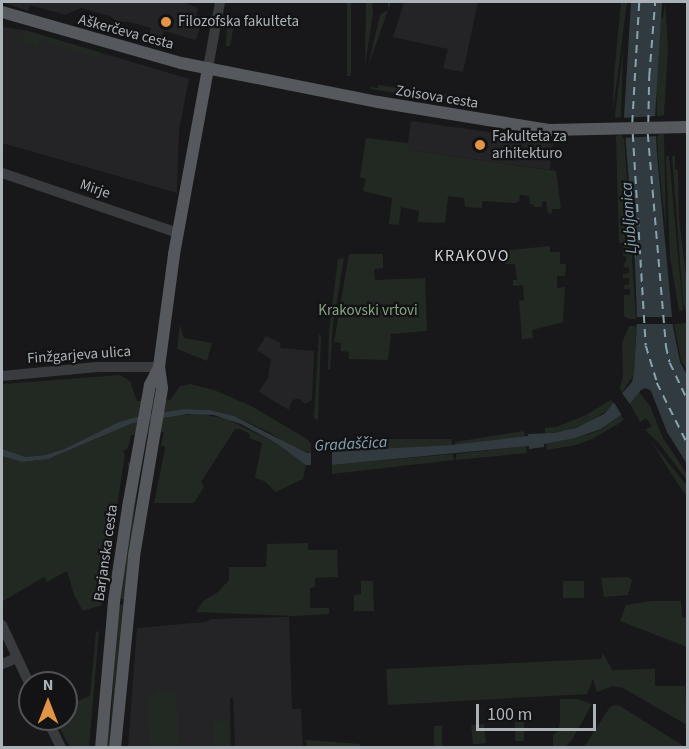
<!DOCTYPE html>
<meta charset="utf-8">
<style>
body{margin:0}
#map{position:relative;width:689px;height:749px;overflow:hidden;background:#18181a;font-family:"Source Sans 3",sans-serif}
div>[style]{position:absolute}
.built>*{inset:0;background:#242427;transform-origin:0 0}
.green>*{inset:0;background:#222922;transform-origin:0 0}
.water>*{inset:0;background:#313b3f}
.pier>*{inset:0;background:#18181a;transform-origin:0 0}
.ferry>*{height:1.5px;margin-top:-0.75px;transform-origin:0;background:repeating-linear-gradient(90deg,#85a4b0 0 8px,transparent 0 14px)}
.minor>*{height:10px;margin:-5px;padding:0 5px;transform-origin:5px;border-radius:5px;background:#393b3e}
.major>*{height:12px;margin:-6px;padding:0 6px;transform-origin:6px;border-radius:6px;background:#55585d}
.dots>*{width:16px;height:16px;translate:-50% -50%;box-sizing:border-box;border:3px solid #131315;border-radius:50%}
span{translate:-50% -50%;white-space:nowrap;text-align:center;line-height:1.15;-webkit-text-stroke:4.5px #131315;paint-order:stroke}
.poi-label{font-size:15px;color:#abb2b8}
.left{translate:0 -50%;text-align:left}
.street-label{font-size:15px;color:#abb2b8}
.park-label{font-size:15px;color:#87a284}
.water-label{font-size:16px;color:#85a4b0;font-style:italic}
.neighbourhood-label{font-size:16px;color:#ccd0d5;letter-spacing:1.5px}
.frame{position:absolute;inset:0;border:3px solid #abb2b8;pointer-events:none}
.north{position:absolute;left:18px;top:671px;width:60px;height:60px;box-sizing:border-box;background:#131315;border:2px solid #505356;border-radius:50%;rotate:0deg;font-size:16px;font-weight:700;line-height:24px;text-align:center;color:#abb2b8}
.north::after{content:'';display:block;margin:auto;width:21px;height:27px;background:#e49446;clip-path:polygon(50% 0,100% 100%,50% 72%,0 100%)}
.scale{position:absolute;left:476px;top:704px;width:120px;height:27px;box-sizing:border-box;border:3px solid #abb2b8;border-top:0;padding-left:8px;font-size:18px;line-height:21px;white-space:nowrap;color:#abb2b8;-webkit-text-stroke:4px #131315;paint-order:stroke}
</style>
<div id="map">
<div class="built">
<i style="clip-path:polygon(2px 2px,182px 2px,198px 8px,196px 15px,203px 17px,196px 40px,164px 31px,162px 37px,150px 34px,151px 28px,126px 21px,122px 26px,112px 23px,113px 17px,81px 8px,65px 15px,30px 5px,28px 11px)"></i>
<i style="clip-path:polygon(404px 2px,478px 2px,463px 72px,443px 68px,448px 49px,393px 37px)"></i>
<i style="clip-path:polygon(2px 27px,25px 30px,189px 79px,179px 130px,177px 193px,2px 143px)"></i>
<i style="left:411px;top:121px;width:144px;height:29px;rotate:8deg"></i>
<i style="clip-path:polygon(266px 336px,281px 343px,280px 348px,314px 351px,312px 400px,305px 404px,300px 399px,295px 399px,291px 402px,289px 410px,259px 392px,268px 378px,271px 359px,257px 350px)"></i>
<i style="clip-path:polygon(289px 617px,292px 709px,301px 709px,303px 747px,235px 747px,233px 697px,230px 698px,231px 747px,128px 746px,137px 628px,205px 622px,212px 619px)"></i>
</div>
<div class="green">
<i style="left:347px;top:2px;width:4px;height:74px"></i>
<i style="clip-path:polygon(366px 2px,372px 2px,373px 12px,365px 66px)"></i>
<i style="clip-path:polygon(388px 2px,391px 2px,368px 66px,380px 15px,388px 10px)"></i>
<i style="clip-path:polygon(621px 2px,627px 2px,613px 111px,614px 77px)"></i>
<i style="clip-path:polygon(665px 2px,668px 49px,664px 115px,657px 117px,656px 77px,661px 18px,663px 18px)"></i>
<i style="clip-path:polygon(227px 23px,234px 25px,230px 46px,226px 46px)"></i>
<i style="clip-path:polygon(27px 31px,102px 53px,100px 58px,40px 40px,38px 48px,21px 44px,24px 32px)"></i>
<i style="clip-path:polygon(623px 50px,621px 117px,616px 118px,615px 116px)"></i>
<i style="clip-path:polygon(378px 85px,413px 90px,416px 94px,435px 97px,438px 93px,457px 97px,456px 103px,371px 89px,371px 87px,378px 88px)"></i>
<i style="clip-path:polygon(657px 134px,664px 134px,666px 231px,658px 155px)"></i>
<i style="clip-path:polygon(621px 135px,624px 135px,636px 319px,629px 319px,624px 316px,624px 295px,630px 295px,630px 289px,624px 289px,624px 285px,629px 284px,629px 278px,623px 278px,623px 274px,629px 273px,629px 268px,623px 267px,627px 257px,623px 256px,623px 243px,619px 243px,616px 136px)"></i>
<i style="clip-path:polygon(366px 138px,408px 143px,408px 150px,556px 171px,561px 209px,552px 209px,552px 213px,548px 214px,546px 201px,542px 202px,542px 207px,534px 207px,533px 204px,530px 204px,529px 196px,520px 195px,519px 202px,514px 203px,482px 201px,482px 208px,465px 207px,464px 198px,448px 196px,445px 223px,418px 222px,419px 211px,401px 207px,399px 225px,389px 224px,392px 198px,363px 191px,366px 179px,360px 177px)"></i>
<i style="clip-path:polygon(666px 156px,669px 156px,683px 310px,679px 311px,670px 257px)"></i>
<i style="clip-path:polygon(672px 156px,675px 156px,675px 169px,678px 170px,679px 219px,687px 283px,687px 316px,683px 302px)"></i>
<i style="clip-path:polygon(550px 246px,550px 252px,560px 252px,560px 264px,566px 264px,565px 276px,557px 276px,557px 288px,565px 287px,563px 322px,532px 330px,533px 338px,522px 339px,519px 301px,524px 300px,523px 285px,513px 286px,513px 280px,517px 280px,515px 264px,506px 264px,504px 253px,500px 251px)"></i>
<i style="clip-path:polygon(349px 254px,383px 254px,383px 268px,374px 269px,375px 280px,425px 278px,427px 331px,391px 334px,388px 360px,349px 359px,349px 352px,341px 351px,341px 343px,334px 342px)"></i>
<i style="clip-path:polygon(344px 258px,333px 324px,330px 369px,328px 369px,329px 331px,338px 259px)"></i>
<i style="clip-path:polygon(687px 323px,688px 326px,687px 370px,681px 361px,674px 324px)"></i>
<i style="clip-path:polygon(180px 325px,184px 338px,212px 343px,207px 361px,177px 349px)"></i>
<i style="clip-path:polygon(629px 326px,636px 326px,634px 374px,622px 393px,620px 388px,623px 376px,622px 343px)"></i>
<i style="clip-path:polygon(319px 334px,321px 336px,318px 420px,314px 418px)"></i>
<i style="clip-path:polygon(120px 375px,130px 381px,137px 401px,170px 400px,180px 386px,190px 384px,214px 390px,251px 406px,307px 439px,311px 444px,311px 453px,295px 449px,269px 432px,234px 416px,211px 410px,193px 409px,168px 411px,119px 422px,64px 449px,45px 455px,26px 457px,2px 449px,2px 384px)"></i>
<i style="clip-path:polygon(639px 392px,650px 406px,663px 438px,687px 474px,687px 480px,658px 442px,645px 430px,652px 426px,646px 418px,640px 422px,630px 404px)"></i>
<i style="clip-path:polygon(611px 400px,615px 404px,592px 421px,566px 431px,545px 434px,545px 428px,556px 427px,586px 415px)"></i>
<i style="clip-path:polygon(200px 414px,227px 419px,276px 443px,306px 465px,303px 479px,276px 492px,264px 481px,255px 478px,262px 443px,249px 438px,250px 434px,240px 429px,235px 429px,201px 482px,204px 487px,194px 503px,154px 503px,165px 449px,165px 446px,161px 446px,164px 432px,131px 435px,128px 448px,123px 451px,125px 454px,102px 605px,83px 611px,74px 595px,67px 571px,47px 582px,44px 577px,3px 601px,2px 456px,22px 462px,48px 459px,133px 423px,167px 416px)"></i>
<i style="clip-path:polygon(621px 415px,624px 419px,620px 423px,592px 439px,576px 445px,547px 450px,546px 443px,587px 435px,602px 429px)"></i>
<i style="left:524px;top:431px;width:6px;height:70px;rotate:81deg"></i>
<i style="clip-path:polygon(384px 439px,451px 439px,452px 445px,332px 453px,333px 442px)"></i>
<i style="clip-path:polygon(650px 440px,687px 486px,687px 497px,678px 484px)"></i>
<i style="clip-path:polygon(526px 446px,527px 453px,456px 460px,456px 454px)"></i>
<i style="clip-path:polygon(453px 454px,454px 460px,332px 474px,332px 465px)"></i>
<i style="left:128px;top:462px;width:3px;height:136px"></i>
<i style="clip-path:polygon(140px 470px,124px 599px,119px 599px)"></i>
<i style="clip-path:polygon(308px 543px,308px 550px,337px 550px,338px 577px,315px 578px,315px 587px,310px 588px,310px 608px,329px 608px,329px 614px,294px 616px,196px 612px,203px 601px,218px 592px,229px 580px,229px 567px,266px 567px,267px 544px)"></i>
<i style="clip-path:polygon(628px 577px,632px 580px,628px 595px,604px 597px,601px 578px)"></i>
<i style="clip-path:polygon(361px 581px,373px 581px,374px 611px,354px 611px,354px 595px,361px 594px)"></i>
<i style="left:584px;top:581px;width:17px;height:21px;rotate:90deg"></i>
<i style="clip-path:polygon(652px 601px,681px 601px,682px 617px,687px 618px,687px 647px,620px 621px,626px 605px)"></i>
<i style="left:107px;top:604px;width:3px;height:145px"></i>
<i style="clip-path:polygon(118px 605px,123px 605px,109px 748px,114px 674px)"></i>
<i style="clip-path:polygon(99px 631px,89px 747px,70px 747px,55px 719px,66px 719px,66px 706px,90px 696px,96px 632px)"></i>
<i style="clip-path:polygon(603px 653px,612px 670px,655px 669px,655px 686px,685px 686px,687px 725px,623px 688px,613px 686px,597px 692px,593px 679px,587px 694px,388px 705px,386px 669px,601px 659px)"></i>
<i style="clip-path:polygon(176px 690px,179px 747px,149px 747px,148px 699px,158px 691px)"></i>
<i style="clip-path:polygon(560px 699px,578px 699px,592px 704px,572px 740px,565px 747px,553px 747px,553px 735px,558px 731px,560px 722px)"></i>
<i style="clip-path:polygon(615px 705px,620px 706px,685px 747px,584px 747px,610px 707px)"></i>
<i style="left:228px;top:721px;width:26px;height:15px;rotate:88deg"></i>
<i style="left:515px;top:722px;width:9px;height:19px"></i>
<i style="left:484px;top:724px;width:19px;height:13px;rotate:84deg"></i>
<i style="left:434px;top:726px;width:8px;height:20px"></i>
<i style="clip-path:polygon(306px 740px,360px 744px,360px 747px,307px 747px)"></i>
</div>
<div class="water">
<i style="clip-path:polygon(631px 2px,662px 2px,655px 117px,657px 155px,673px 327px,680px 362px,687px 375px,687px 464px,667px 432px,651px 391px,646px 388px,641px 390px,621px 415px,601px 429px,575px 438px,544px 444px,544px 447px,529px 449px,529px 446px,332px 465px,306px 465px,276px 443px,241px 424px,214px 415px,187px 414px,133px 423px,48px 459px,22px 462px,2px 456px,2px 449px,26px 457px,45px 455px,64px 449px,119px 422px,148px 414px,185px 409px,210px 410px,234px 416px,307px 453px,452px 445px,528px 436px,528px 434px,554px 433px,576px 428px,604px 414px,632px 382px,634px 373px,637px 319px,635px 264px,624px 117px)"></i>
</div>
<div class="pier">
<i style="left:658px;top:116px;width:20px;height:37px;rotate:87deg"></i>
<i style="left:673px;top:317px;width:7px;height:37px;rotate:90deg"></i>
<i style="clip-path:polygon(622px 393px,632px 407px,623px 417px,613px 401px)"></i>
<i style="left:311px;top:450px;width:21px;height:18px"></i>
</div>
<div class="ferry">
<i style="left:632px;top:123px;width:121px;rotate:-86.7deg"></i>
<i style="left:648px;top:123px;width:47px;rotate:-88.8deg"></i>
<i style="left:649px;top:76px;width:74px;rotate:-85.4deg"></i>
<i style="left:633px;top:134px;width:212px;rotate:86.5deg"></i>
<i style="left:646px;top:346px;width:39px;rotate:73deg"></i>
<i style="left:657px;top:383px;width:69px;rotate:63.4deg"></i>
<i style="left:648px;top:134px;width:213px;rotate:85.1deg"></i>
<i style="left:666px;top:346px;width:17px;rotate:77deg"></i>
<i style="left:670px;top:363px;width:42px;rotate:64.7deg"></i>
</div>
<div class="minor">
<i style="left:208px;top:68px;width:67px;rotate:-79.7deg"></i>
<i style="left:2px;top:173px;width:186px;rotate:18.8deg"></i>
<i style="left:2px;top:376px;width:96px;rotate:-5.4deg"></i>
<i style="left:98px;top:367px;width:61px"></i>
<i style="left:2px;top:625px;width:66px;rotate:65deg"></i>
<i style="left:2px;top:664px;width:16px;rotate:-22deg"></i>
<i style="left:47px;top:719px;width:32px;rotate:64deg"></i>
</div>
<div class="major">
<i style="left:2px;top:12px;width:186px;rotate:15.9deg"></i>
<i style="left:181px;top:63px;width:201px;rotate:11.2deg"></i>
<i style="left:378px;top:102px;width:173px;rotate:9.3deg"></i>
<i style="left:549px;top:130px;width:139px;rotate:-1.2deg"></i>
<i style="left:101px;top:748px;width:148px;rotate:-84.9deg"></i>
<i style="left:114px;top:601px;width:95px;rotate:-81.5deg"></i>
<i style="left:128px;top:507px;width:124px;rotate:-79.8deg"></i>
<i style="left:150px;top:385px;width:20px;rotate:-63deg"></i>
<i style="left:159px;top:367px;width:114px;rotate:-82.4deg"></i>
<i style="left:174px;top:254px;width:189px;rotate:-79.6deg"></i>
<i style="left:115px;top:748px;width:193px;rotate:-84.3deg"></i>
<i style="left:134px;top:556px;width:170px;rotate:-80.5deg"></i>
<i style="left:162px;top:388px;width:21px;rotate:-98deg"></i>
</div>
<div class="dots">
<i style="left:166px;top:22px;background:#e49446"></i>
<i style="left:480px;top:145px;background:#e49446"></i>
</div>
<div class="poi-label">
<span class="left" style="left:178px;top:22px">Filozofska fakulteta</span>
<span class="left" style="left:492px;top:145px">Fakulteta za<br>arhitekturo</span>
</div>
<div class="street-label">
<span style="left:126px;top:32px;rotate:15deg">Aškerčeva cesta</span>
<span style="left:437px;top:97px;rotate:9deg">Zoisova cesta</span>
<span style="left:95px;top:189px;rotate:19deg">Mirje</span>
<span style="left:79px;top:355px;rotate:-4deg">Finžgarjeva ulica</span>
<span style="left:106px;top:553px;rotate:-82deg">Barjanska cesta</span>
</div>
<div class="park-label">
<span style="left:368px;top:311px">Krakovski vrtovi</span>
</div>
<div class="water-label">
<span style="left:629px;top:218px;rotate:-94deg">Ljubljanica</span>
<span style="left:351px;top:444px;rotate:-3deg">Gradaščica</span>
</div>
<div class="neighbourhood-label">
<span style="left:472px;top:256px">KRAKOVO</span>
</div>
<div class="frame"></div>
<div class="north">N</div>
<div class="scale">100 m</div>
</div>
